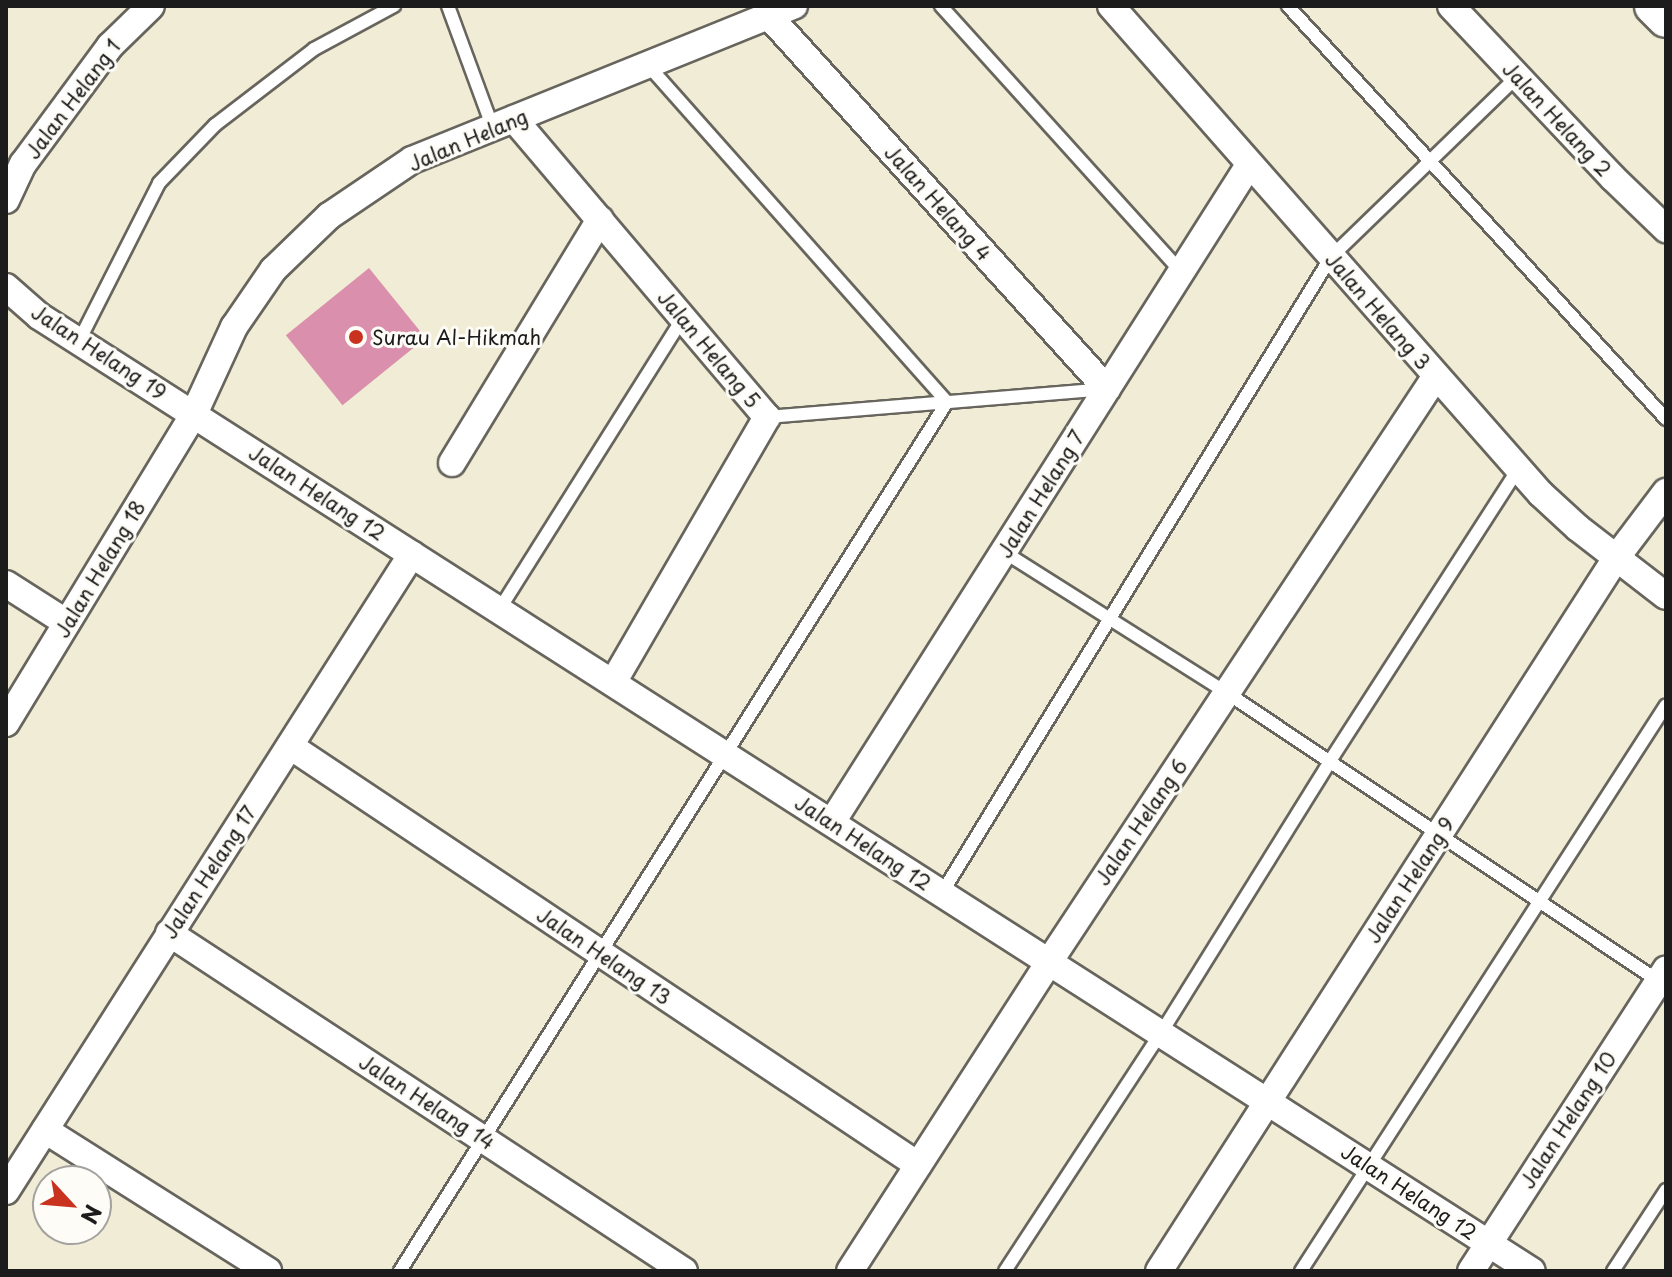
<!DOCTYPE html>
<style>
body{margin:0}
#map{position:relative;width:1672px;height:1277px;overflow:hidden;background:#f1ecd5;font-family:"Playpen Sans",sans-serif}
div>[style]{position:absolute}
.building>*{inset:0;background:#da90ac;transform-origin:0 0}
.roads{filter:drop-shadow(2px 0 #67655d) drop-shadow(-2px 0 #67655d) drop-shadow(0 2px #67655d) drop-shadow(0 -2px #67655d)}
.lane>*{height:12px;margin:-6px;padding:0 6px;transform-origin:6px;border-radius:6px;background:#fff}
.street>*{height:26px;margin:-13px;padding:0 13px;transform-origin:13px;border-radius:13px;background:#fff}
.secondary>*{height:36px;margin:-18px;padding:0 18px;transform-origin:18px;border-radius:18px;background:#fff}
.dots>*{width:22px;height:22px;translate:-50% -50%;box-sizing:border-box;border:4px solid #fdfcf7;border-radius:50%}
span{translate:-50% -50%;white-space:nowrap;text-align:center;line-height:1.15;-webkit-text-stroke:6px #fdfcf7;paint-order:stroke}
.street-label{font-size:20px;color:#1c1c1c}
.poi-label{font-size:20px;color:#1c1c1c}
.left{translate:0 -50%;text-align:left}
.frame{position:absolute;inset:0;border:8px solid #1c1c1c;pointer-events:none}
.north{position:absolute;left:32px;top:1165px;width:80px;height:80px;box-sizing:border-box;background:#fdfcf7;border:2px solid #a3a29f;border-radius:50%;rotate:116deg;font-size:22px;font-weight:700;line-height:32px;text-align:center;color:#1c1c1c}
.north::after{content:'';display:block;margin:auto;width:28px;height:36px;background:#c8321e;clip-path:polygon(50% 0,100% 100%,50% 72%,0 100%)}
</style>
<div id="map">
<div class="building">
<i style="left:369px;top:268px;width:90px;height:107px;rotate:51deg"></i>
</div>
<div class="roads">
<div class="lane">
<i style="left:448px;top:6px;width:130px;rotate:69.8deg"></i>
<i style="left:941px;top:6px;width:358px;rotate:47.9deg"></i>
<i style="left:1288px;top:6px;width:560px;rotate:47.53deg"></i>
<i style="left:79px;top:341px;width:177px;rotate:-63.1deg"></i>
<i style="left:159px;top:183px;width:81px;rotate:-46deg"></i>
<i style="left:215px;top:125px;width:125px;rotate:-37.5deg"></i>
<i style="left:314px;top:49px;width:91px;rotate:-28.3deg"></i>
<i style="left:767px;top:417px;width:338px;rotate:-4.7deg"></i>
<i style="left:1004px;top:552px;width:264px;rotate:32.3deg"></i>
<i style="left:1227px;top:693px;width:521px;rotate:33.72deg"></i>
<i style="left:499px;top:610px;width:345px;rotate:-57.8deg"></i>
<i style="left:942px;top:893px;width:746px;rotate:-58.55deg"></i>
<i style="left:1331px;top:257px;width:259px;rotate:-44.1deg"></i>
<i style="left:400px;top:1271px;width:1027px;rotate:-57.81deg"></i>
<i style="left:947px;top:402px;width:451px;rotate:-131.6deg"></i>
<i style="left:1005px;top:1271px;width:285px;rotate:-56.8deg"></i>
<i style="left:1161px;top:1033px;width:320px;rotate:-58.1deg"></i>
<i style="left:1330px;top:761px;width:347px;rotate:-57.2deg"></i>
<i style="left:1301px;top:1271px;width:673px;rotate:-57.18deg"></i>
<i style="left:1613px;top:1271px;width:97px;rotate:-56.8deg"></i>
</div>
<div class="street">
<i style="left:1111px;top:6px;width:650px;rotate:48.62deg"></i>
<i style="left:1541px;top:494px;width:50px;rotate:42.6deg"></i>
<i style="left:1578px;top:528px;width:111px;rotate:37.7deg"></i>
<i style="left:1451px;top:6px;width:236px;rotate:46.7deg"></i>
<i style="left:1613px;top:178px;width:74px;rotate:43.9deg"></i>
<i style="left:769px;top:16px;width:503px;rotate:47.82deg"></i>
<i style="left:514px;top:119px;width:391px;rotate:49.7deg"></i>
<i style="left:767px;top:417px;width:307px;rotate:120.1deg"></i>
<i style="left:6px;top:200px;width:40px;rotate:-65deg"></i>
<i style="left:23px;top:164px;width:147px;rotate:-53.6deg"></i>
<i style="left:110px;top:46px;width:57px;rotate:-44.3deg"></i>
<i style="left:6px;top:287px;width:44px;rotate:41.3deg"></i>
<i style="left:39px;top:316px;width:1772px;rotate:32.61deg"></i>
<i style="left:452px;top:463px;width:285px;rotate:-58.7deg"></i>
<i style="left:6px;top:584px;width:72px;rotate:32.6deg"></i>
<i style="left:6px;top:723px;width:362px;rotate:-58.7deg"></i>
<i style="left:194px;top:414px;width:96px;rotate:-65.3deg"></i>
<i style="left:234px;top:327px;width:69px;rotate:-55.6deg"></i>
<i style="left:273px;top:270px;width:78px;rotate:-44deg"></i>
<i style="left:329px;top:216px;width:100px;rotate:-34deg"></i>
<i style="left:412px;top:160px;width:412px;rotate:-22deg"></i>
<i style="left:290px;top:746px;width:755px;rotate:33.71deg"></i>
<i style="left:832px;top:822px;width:778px;rotate:-57.6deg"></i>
<i style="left:169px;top:933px;width:616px;rotate:33.28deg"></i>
<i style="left:45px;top:1130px;width:264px;rotate:32.3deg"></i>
<i style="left:6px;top:1191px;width:755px;rotate:-57.49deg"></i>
<i style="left:850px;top:1271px;width:368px;rotate:-57.2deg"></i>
<i style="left:1049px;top:962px;width:702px;rotate:-56.56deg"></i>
<i style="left:1159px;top:1271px;width:847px;rotate:-57.34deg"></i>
<i style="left:1616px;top:558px;width:83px;rotate:-52.9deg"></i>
<i style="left:1471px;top:1271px;width:359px;rotate:-57.1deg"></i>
</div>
<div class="secondary">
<i style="left:1653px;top:6px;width:18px;rotate:45deg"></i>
</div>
</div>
<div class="dots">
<i style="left:356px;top:337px;background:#c8321e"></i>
</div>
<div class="street-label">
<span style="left:73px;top:99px;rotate:-53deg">Jalan Helang 1</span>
<span style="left:1557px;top:119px;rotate:47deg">Jalan Helang 2</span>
<span style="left:468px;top:140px;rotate:-23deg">Jalan Helang</span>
<span style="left:938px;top:203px;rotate:48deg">Jalan Helang 4</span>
<span style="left:1378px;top:311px;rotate:49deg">Jalan Helang 3</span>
<span style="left:709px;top:349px;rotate:50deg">Jalan Helang 5</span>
<span style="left:99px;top:352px;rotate:33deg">Jalan Helang 19</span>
<span style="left:317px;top:493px;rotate:33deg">Jalan Helang 12</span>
<span style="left:1041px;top:494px;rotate:-58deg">Jalan Helang 7</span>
<span style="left:100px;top:569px;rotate:-59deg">Jalan Helang 18</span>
<span style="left:1141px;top:822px;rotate:-56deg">Jalan Helang 6</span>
<span style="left:863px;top:843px;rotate:33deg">Jalan Helang 12</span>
<span style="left:209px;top:872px;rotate:-57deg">Jalan Helang 17</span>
<span style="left:1410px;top:880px;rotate:-57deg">Jalan Helang 9</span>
<span style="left:604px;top:956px;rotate:34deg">Jalan Helang 13</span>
<span style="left:427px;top:1102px;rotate:33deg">Jalan Helang 14</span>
<span style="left:1568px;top:1120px;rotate:-57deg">Jalan Helang 10</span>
<span style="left:1409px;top:1192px;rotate:33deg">Jalan Helang 12</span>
</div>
<div class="poi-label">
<span class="left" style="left:372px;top:337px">Surau Al-Hikmah</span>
</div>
<div class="frame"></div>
<div class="north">N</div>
</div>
